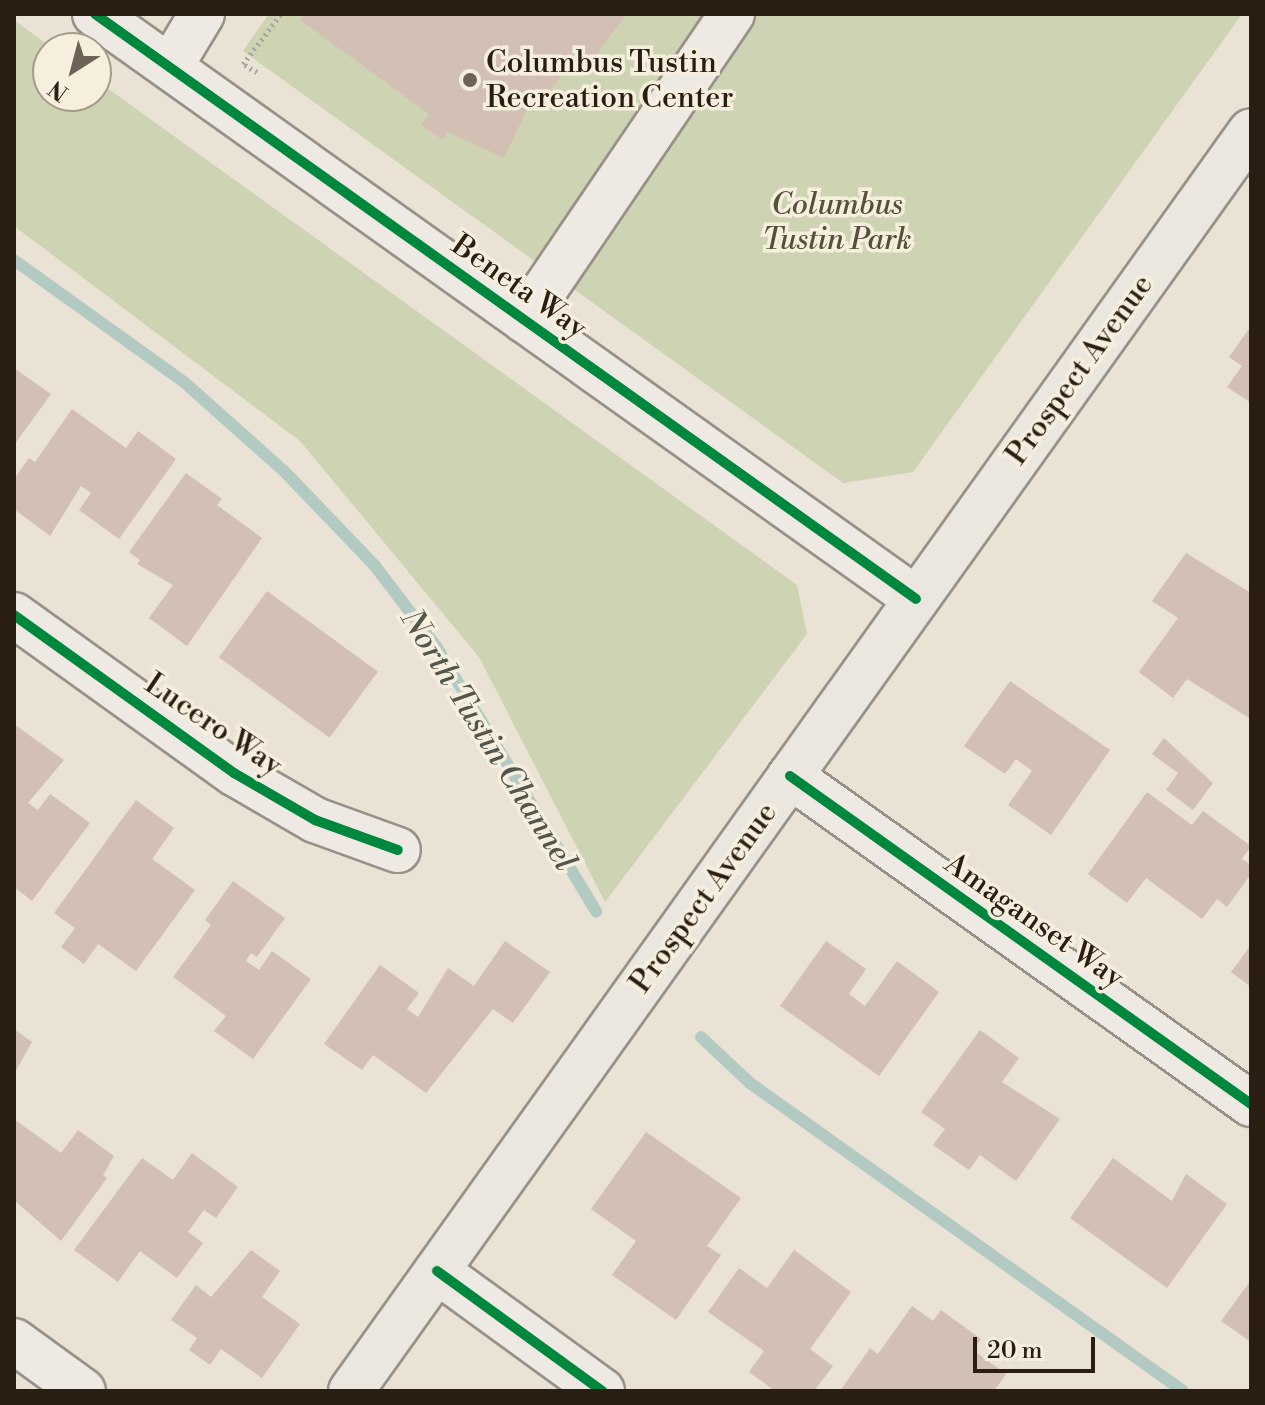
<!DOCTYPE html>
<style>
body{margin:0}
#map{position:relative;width:1265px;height:1405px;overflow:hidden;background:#eae2d4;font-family:"Libre Bodoni",serif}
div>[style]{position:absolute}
.green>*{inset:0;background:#ced3b4}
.stream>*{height:12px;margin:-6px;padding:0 6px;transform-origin:6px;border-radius:6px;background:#b3cac2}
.building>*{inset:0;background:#d1c0b3;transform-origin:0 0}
.path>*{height:5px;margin-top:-2.5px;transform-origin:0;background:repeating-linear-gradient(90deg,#a9a49e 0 2px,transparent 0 6px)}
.roads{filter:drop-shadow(2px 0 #979188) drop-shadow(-2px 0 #979188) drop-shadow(0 2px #979188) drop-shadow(0 -2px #979188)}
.minor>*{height:44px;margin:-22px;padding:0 22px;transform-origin:22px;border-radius:22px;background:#eeeae3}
.major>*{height:44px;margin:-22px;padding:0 22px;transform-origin:22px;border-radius:22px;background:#ebe7df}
.cycleway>*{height:10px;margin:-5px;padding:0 5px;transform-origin:5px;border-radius:5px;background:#00873e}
.dots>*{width:22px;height:22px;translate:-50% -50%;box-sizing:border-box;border:4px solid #f7efde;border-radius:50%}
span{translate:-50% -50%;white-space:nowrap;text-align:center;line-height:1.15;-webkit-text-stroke:7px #f7efde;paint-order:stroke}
.poi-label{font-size:30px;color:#2a1d12}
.left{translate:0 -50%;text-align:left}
.park-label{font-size:30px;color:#54503b;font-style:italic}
.street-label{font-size:30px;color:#2a1d12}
.water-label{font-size:32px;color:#52564d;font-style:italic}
.frame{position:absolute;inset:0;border:16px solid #2a1d12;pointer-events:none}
.north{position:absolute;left:32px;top:32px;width:80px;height:80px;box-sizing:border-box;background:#f7efde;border:2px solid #a59b8c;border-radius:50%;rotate:216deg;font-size:22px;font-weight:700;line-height:32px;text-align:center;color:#2a1d12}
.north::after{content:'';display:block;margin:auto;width:28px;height:36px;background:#6d6256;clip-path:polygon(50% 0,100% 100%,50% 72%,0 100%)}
.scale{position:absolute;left:973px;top:1337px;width:122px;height:36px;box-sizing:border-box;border:4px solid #2a1d12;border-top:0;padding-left:10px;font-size:24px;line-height:28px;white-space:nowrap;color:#2a1d12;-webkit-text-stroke:6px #f7efde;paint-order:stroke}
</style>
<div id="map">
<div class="green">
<i style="clip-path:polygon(269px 14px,1242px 14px,913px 472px,843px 483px,243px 51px)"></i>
<i style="clip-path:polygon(14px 20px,52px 48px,48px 48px,48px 96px,96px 96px,96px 80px,797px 585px,807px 634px,605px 902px,479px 657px,300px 441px,14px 226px)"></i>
</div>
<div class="stream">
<i style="left:14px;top:260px;width:209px;rotate:35.7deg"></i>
<i style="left:184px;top:382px;width:134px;rotate:41.7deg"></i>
<i style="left:284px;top:471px;width:132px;rotate:46.2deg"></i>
<i style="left:375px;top:566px;width:101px;rotate:52.7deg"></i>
<i style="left:436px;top:646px;width:310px;rotate:58.9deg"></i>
<i style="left:701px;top:1037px;width:67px;rotate:43.2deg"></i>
<i style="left:750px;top:1083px;width:531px;rotate:35.42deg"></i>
</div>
<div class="building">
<i style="clip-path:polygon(305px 14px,626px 14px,587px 68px,573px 58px,545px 99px,535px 93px,504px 158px,448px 132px,442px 140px,421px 125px,429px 114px,300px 20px)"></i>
<i style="clip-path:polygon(1251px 326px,1251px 403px,1227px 387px,1242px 366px,1229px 357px)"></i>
<i style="clip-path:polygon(14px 368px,51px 394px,14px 445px)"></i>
<i style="clip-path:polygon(72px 409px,126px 448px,138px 431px,176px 459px,119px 539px,79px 510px,91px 493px,81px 486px,50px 536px,14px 509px,14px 479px,29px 458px,35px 462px)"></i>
<i style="clip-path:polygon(186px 473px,222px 499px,217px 505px,262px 538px,187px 646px,149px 618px,173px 585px,137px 564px,140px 560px,129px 552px)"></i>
<i style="clip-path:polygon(1186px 553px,1251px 593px,1251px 719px,1187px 679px,1173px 698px,1139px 672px,1178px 618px,1152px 601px)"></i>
<i style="left:267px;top:591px;width:137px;height:82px;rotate:36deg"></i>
<i style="clip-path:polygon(1010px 681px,1110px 750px,1051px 835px,1008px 805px,1032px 771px,1016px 759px,1005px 774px,964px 746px)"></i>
<i style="clip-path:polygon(14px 724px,64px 760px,28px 803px,38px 810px,50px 794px,90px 823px,32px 901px,14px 887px)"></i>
<i style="clip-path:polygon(1164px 738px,1213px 783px,1193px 810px,1166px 790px,1178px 773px,1152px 754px)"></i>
<i style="clip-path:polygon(1147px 792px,1192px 825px,1203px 811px,1251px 846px,1242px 859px,1251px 865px,1251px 874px,1227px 907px,1217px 899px,1202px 919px,1146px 878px,1127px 903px,1088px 874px)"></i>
<i style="clip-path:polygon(136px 800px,174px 828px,152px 859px,195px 890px,136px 971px,98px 944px,84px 964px,61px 947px,75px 928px,54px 913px)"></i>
<i style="clip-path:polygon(233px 881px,285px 918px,257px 957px,251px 953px,246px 961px,259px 970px,272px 951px,311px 979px,253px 1059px,214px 1031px,226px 1016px,173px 977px,211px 925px,205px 920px)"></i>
<i style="clip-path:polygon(505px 941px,550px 972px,513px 1023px,493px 1009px,426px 1093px,373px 1055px,362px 1070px,324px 1044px,380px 965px,419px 993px,407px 1009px,418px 1017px,448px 968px,474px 986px)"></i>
<i style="clip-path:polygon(826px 941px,866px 969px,849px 994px,865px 1006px,897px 961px,939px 992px,879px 1076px,780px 1006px)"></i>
<i style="clip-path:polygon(1251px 945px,1251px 987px,1231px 972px)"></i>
<i style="clip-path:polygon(14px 1029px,32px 1042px,14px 1074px)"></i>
<i style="clip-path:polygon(980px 1030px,1019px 1058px,1002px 1082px,1060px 1119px,1016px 1181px,980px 1155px,969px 1170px,933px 1145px,945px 1129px,921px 1112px)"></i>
<i style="clip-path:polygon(14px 1119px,61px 1153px,78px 1130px,114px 1156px,103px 1175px,107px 1178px,61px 1241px,14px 1200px)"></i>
<i style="clip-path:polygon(646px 1132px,741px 1198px,707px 1246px,721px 1255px,676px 1320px,612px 1275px,636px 1241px,591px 1209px)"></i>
<i style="clip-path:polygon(192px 1153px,238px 1187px,216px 1218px,204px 1210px,188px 1232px,203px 1243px,177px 1278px,140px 1251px,118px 1282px,74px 1250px,142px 1158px,173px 1180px)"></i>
<i style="clip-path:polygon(1113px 1158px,1172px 1201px,1186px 1174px,1227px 1204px,1167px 1288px,1070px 1218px)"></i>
<i style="clip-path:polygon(251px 1250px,280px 1271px,262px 1297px,300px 1324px,262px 1378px,221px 1349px,210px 1365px,189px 1350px,197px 1338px,171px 1320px,196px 1285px,211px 1297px)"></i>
<i style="clip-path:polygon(794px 1250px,851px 1292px,810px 1349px,833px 1366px,814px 1391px,775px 1391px,749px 1372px,764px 1351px,708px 1312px,739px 1268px,767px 1288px)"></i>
<i style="clip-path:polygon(1251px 1280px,1251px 1342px,1221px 1321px)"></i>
<i style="clip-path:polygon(912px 1306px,933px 1321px,941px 1310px,981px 1339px,973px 1350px,1006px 1374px,994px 1391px,840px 1391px,870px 1348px,878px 1354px)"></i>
</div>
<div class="path">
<i style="left:257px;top:72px;width:16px;rotate:-150deg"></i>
<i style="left:243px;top:64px;width:63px;rotate:-52.8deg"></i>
</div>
<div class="roads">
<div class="minor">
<i style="left:95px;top:14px;width:1008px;rotate:35.47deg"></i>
<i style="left:170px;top:67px;width:62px;rotate:-58.9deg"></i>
<i style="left:524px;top:320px;width:370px;rotate:-55.8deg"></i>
<i style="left:14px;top:615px;width:271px;rotate:35.7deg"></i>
<i style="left:234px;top:773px;width:94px;rotate:30.1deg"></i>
<i style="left:315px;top:820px;width:88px;rotate:19.9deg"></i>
<i style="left:790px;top:776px;width:566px;rotate:35.43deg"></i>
<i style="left:437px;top:1271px;width:204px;rotate:36deg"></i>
<i style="left:14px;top:1341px;width:85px;rotate:35.9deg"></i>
</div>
<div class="major">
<i style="left:351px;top:1391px;width:1548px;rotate:-54.46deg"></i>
</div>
</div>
<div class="cycleway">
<i style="left:95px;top:14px;width:1008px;rotate:35.47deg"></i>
<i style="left:14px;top:615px;width:271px;rotate:35.7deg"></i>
<i style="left:234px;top:773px;width:94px;rotate:30.1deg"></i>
<i style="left:315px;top:820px;width:88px;rotate:19.9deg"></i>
<i style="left:790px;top:776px;width:566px;rotate:35.43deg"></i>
<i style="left:437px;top:1271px;width:204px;rotate:36deg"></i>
</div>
<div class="dots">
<i style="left:470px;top:80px;background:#6d6256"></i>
</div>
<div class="poi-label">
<span class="left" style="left:486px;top:80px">Columbus Tustin<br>Recreation Center</span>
</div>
<div class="park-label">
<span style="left:837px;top:222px">Columbus<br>Tustin Park</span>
</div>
<div class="street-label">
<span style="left:519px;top:287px;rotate:35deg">Beneta Way</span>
<span style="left:1080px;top:370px;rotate:-54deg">Prospect Avenue</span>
<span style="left:213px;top:725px;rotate:34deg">Lucero Way</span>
<span style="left:704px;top:898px;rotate:-54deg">Prospect Avenue</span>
<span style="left:1034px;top:921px;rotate:35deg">Amaganset Way</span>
</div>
<div class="water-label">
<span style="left:488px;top:740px;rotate:58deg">North Tustin Channel</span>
</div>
<div class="frame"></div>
<div class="north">N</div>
<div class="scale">20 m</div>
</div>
